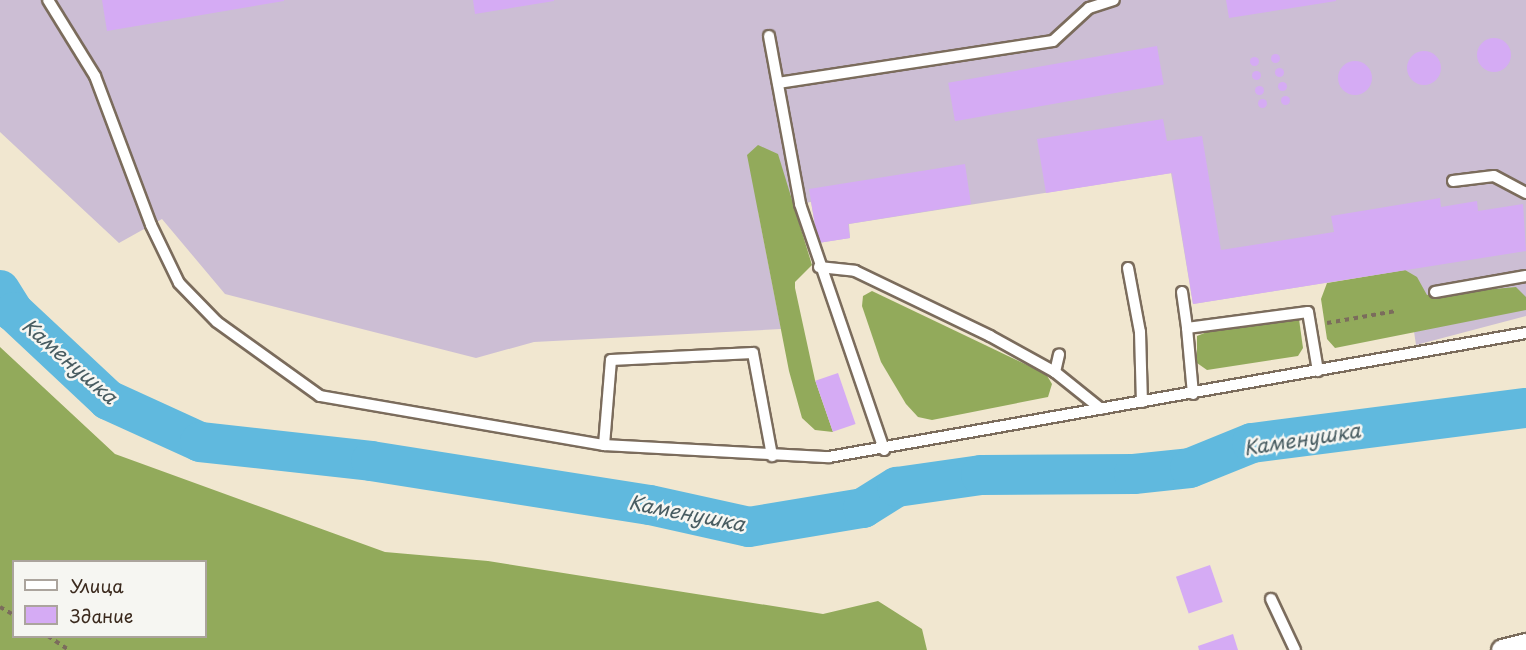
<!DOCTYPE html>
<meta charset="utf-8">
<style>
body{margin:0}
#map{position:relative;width:1526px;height:650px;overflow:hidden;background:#f1e7d0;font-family:"Playpen Sans",sans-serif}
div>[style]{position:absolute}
.industrial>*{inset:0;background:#ccbed4}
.forest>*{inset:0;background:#92aa5b}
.river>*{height:40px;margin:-20px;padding:0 20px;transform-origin:20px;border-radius:20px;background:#60b9de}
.building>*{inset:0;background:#d5abf4;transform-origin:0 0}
.round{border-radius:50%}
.path>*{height:4px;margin-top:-2px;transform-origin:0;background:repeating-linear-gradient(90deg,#7b6c5c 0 4.5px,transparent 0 9px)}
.roads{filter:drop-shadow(2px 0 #7b6c5c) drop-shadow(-2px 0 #7b6c5c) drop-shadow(0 2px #7b6c5c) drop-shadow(0 -2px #7b6c5c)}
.service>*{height:10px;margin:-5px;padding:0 5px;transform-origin:5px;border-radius:5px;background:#fff}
.minor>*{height:21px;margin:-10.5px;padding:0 10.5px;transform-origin:10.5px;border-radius:10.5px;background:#fff}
span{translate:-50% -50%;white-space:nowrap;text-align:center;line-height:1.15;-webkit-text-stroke:5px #f6f6f2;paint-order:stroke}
.water-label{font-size:20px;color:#485c61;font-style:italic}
.legend{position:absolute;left:12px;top:560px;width:195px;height:78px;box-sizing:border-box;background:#f6f6f2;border:2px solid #aba49d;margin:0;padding:8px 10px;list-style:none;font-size:18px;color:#3b2a1e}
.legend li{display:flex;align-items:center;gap:12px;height:30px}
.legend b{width:30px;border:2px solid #aba49d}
</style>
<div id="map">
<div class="industrial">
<i style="clip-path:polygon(0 0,1526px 0,1526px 316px,1416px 345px,1405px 270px,1193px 304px,1171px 173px,849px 224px,850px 238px,818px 243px,811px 202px,758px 211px,781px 329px,534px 342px,476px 358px,225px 294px,162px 219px,119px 243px,0 132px)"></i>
</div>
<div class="forest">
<i style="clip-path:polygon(758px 145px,778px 154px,812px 265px,795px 282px,795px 288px,815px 380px,833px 432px,815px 430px,802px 418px,789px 371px,747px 155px)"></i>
<i style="clip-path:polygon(1405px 270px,1417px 277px,1427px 295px,1516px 287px,1526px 297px,1526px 310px,1335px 348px,1327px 339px,1321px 299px,1327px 283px)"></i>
<i style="clip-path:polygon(872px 291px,1046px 374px,1052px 384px,1048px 397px,932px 420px,918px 417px,906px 404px,881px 362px,862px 306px,863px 296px)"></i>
<i style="clip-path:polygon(1299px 319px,1303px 348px,1298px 356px,1207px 370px,1197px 363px,1197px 336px,1212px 330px)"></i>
<i style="clip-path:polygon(evenodd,0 347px,115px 454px,385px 552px,488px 561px,823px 614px,878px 601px,922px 629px,927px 650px,0 650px,0 347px,14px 562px,206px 562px,206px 636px,14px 636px,14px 562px)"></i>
</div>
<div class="river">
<i style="left:0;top:290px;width:26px;rotate:58deg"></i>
<i style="left:14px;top:312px;width:129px;rotate:43.1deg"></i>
<i style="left:108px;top:400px;width:101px;rotate:24.5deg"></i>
<i style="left:200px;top:442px;width:172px;rotate:6.3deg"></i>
<i style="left:371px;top:461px;width:282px;rotate:9deg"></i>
<i style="left:650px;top:505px;width:101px;rotate:12.5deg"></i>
<i style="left:749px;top:527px;width:116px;rotate:-9.5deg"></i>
<i style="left:863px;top:508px;width:40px;rotate:-32deg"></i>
<i style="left:897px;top:487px;width:85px;rotate:-8.1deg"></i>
<i style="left:981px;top:475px;width:153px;rotate:-0.4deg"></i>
<i style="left:1134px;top:474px;width:56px;rotate:-6.1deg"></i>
<i style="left:1190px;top:468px;width:67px;rotate:-22deg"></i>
<i style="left:1252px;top:443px;width:276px;rotate:-7.3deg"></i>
</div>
<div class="building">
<i style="clip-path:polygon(102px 0,284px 0,284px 1px,107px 31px)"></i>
<i style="clip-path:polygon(473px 0,554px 0,554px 1px,475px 14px)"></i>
<i style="clip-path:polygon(1226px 0,1336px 0,1336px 1px,1229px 18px)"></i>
<i class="round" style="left:1477px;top:38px;width:34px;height:34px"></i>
<i style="left:1157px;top:46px;width:39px;height:212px;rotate:80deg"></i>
<i class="round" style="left:1407px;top:51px;width:34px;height:34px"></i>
<i class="round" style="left:1270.5px;top:53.5px;width:9px;height:9px"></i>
<i class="round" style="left:1249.5px;top:56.5px;width:9px;height:9px"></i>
<i class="round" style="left:1338px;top:61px;width:34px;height:34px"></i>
<i class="round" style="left:1274.5px;top:67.5px;width:9px;height:9px"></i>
<i class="round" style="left:1251.5px;top:70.5px;width:9px;height:9px"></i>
<i class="round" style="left:1277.5px;top:81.5px;width:9px;height:9px"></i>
<i class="round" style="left:1254.5px;top:85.5px;width:9px;height:9px"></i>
<i class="round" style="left:1280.5px;top:95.5px;width:9px;height:9px"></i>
<i class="round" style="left:1257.5px;top:98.5px;width:9px;height:9px"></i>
<i style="clip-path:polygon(1163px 119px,1167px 141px,1202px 136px,1221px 250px,1334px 232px,1331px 216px,1440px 198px,1441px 207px,1477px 201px,1478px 211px,1523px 204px,1526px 251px,1193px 304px,1172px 173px,1046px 193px,1037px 139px)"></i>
<i style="clip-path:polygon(965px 164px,971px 204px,848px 224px,850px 238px,818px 243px,809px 189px)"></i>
<i style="left:838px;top:373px;width:54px;height:24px;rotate:71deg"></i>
<i style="left:1210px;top:565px;width:39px;height:36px;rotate:71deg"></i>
<i style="clip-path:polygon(1233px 634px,1238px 650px,1199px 650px,1198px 646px)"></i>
</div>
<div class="path">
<i style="left:1327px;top:323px;width:70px;rotate:-9.9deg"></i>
<i style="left:0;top:607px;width:16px;rotate:30deg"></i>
<i style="left:48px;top:636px;width:25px;rotate:34deg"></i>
</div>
<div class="roads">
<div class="service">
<i style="left:48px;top:0;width:89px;rotate:58.3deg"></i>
<i style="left:95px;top:76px;width:159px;rotate:69.4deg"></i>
<i style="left:151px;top:225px;width:64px;rotate:64.2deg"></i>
<i style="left:179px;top:283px;width:54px;rotate:45.7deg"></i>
<i style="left:217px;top:322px;width:127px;rotate:35.7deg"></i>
<i style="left:320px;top:396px;width:288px;rotate:9.8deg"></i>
<i style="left:604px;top:445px;width:225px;rotate:3.1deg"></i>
<i style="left:829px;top:457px;width:708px;rotate:-10.09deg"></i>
<i style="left:769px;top:36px;width:171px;rotate:79.5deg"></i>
<i style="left:800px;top:204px;width:260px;rotate:71.1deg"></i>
<i style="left:778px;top:83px;width:278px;rotate:-8.7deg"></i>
<i style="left:1053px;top:41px;width:49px;rotate:-42.5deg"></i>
<i style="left:1089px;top:8px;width:26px;rotate:-18deg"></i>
<i style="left:1453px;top:181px;width:41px;rotate:-7deg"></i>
<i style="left:1494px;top:176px;width:36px;rotate:28deg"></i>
<i style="left:819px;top:267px;width:36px;rotate:6deg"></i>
<i style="left:855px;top:271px;width:150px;rotate:25.7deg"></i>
<i style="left:990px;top:336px;width:74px;rotate:29deg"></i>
<i style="left:1055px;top:372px;width:59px;rotate:38.8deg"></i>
<i style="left:1128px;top:268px;width:65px;rotate:79.4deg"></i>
<i style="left:1140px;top:332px;width:70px;rotate:88.4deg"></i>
<i style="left:1182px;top:292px;width:36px;rotate:82deg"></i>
<i style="left:1435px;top:292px;width:92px;rotate:-10deg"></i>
<i style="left:1055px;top:372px;width:18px;rotate:-77deg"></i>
<i style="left:1193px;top:394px;width:66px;rotate:-95.2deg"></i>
<i style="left:1187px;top:328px;width:122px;rotate:-7.5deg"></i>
<i style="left:1308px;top:312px;width:60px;rotate:80.4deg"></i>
<i style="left:604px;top:445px;width:85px;rotate:-85.3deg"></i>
<i style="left:611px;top:360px;width:142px;rotate:-2.8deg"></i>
<i style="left:753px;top:353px;width:105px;rotate:79.5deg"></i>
<i style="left:1271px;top:599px;width:56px;rotate:64.8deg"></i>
</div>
<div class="minor">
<i style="left:1502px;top:650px;width:25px;rotate:-14deg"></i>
</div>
</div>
<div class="water-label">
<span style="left:70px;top:361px;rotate:41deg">Каменушка</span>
<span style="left:1302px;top:439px;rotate:-9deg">Каменушка</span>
<span style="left:687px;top:513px;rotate:11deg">Каменушка</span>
</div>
<ul class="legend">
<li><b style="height:8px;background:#fff"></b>Улица</li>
<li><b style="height:16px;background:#d5abf4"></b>Здание</li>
</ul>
</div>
